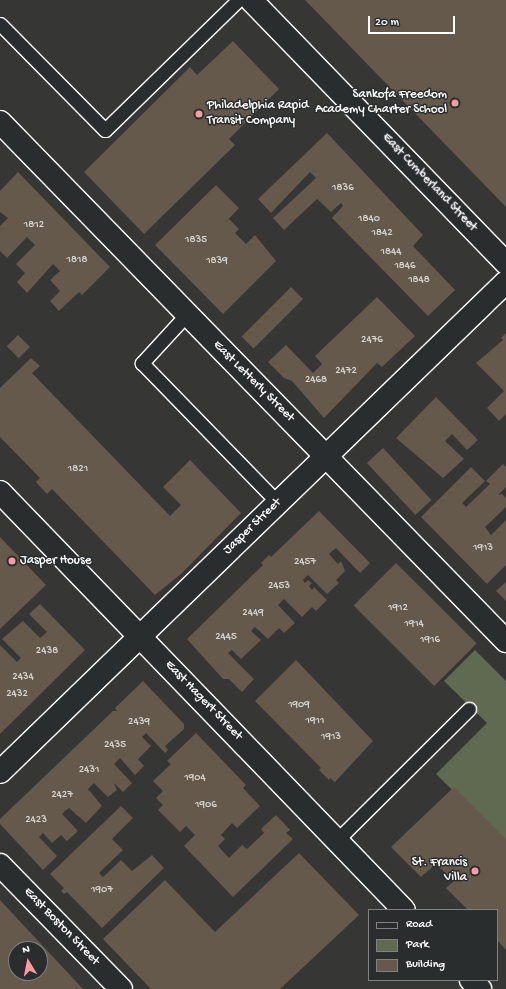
<!DOCTYPE html>
<style>
body{margin:0}
#map{position:relative;width:506px;height:989px;overflow:hidden;background:#363634;font-family:"Gochi Hand",sans-serif}
div>[style]{position:absolute}
.green>*{inset:0;background:#606a51}
.building>*{inset:0;background:#64594b;transform-origin:0 0}
.roads{filter:drop-shadow(1px 0 #fff) drop-shadow(-1px 0 #fff) drop-shadow(0 1px #fff) drop-shadow(0 -1px #fff)}
.lane>*{height:13px;margin:-6.5px;padding:0 6.5px;transform-origin:6.5px;border-radius:6.5px;background:#2a2d2e}
.street>*{height:22px;margin:-11px;padding:0 11px;transform-origin:11px;border-radius:11px;background:#2a2d2e}
.dots>*{width:11px;height:11px;translate:-50% -50%;box-sizing:border-box;border:2px solid #2a2d2e;border-radius:50%}
span{translate:-50% -50%;white-space:nowrap;text-align:center;line-height:1.15;-webkit-text-stroke:3px #2a2d2e;paint-order:stroke}
.number-label{font-size:11px;color:#d8d6d2}
.number-label span{-webkit-text-stroke-width:0}
.poi-label{font-size:13px;color:#fff}
.right{translate:-100% -50%;text-align:right}
.left{translate:0 -50%;text-align:left}
.street-label{font-size:13px;color:#fff}
.legend{position:absolute;left:368px;top:909px;width:130px;height:72px;box-sizing:border-box;background:#2a2d2e;border:1px solid #7f8182;margin:0;padding:5px 7px;list-style:none;font-size:12px;color:#fff}
.legend li{display:flex;align-items:center;gap:8px;height:20px}
.legend b{width:20px;border:1px solid #7f8182}
.north{position:absolute;left:8px;top:941px;width:40px;height:40px;box-sizing:border-box;background:#2a2d2e;border:1px solid #7f8182;border-radius:50%;rotate:350deg;font-size:11px;font-weight:700;line-height:16px;text-align:center;color:#fff}
.north::after{content:'';display:block;margin:auto;width:14px;height:18px;background:#ff9aa2;clip-path:polygon(50% 0,100% 100%,50% 72%,0 100%)}
.scale{position:absolute;left:368px;top:16px;width:87px;height:18px;box-sizing:border-box;border:2px solid #fff;border-top:0;padding-left:5px;font-size:12px;line-height:14px;white-space:nowrap;color:#fff;-webkit-text-stroke:3px #2a2d2e;paint-order:stroke}
</style>
<div id="map">
<div class="green">
<i style="clip-path:polygon(475px 650px,506px 681px,506px 843px,436px 774px,487px 723px,444px 681px)"></i>
</div>
<div class="building">
<i style="clip-path:polygon(305px 0,506px 0,506px 207px)"></i>
<i style="clip-path:polygon(233px 41px,279px 89px,229px 139px,235px 145px,144px 234px,84px 172px,190px 67px,197px 75px)"></i>
<i style="clip-path:polygon(327px 133px,423px 235px,413px 246px,455px 290px,428px 316px,332px 218px,343px 206px,341px 203px,331px 212px,317px 199px,284px 230px,273px 218px,316px 178px,310px 172px,271px 213px,258px 199px)"></i>
<i style="clip-path:polygon(18px 172px,110px 267px,82px 295px,79px 292px,59px 311px,50px 301px,60px 291px,50px 280px,60px 271px,53px 264px,27px 293px,17px 282px,25px 273px,16px 264px,35px 245px,27px 237px,7px 258px,0 251px,0 226px,8px 218px,0 212px,0 191px)"></i>
<i style="clip-path:polygon(216px 185px,239px 208px,225px 223px,229px 219px,239px 229px,235px 233px,246px 244px,255px 235px,276px 261px,223px 314px,155px 245px)"></i>
<i style="left:291px;top:287px;width:17px;height:70px;rotate:45deg"></i>
<i style="clip-path:polygon(377px 297px,415px 336px,382px 367px,377px 363px,324px 418px,292px 381px,284px 378px,268px 362px,286px 345px,313px 373px,322px 364px,315px 356px)"></i>
<i style="clip-path:polygon(506px 333px,506px 414px,499px 421px,487px 408px,504px 391px,476px 363px,503px 340px,501px 338px)"></i>
<i style="left:18px;top:335px;width:17px;height:16px;rotate:45deg"></i>
<i style="clip-path:polygon(31px 358px,40px 366px,32px 373px,170px 516px,181px 505px,163px 487px,190px 460px,241px 513px,181px 574px,155px 595px,52px 489px,47px 494px,36px 482px,40px 478px,0 437px,0 388px)"></i>
<i style="clip-path:polygon(436px 397px,478px 440px,467px 450px,452px 434px,445px 441px,464px 459px,443px 478px,396px 438px)"></i>
<i style="left:383px;top:448px;width:71px;height:22px;rotate:47deg"></i>
<i style="clip-path:polygon(503px 464px,506px 467px,506px 487px,498px 495px,502px 494px,506px 498px,506px 507px,485px 527px,491px 535px,506px 520px,506px 565px,487px 584px,421px 517px,471px 467px,485px 481px,462px 503px,466px 507px,490px 484px,486px 481px)"></i>
<i style="clip-path:polygon(319px 511px,370px 563px,360px 573px,336px 548px,329px 554px,338px 564px,341px 561px,345px 571px,336px 580px,339px 583px,327px 594px,308px 575px,303px 580px,305px 583px,308px 580px,312px 583px,309px 586px,312px 590px,314px 587px,327px 600px,316px 611px,312px 607px,302px 617px,284px 599px,278px 605px,295px 623px,284px 633px,279px 628px,268px 639px,255px 627px,251px 631px,261px 640px,241px 659px,232px 650px,228px 653px,254px 679px,242px 692px,229px 679px,223px 679px,187px 639px,263px 565px,261px 563px,269px 555px,271px 557px)"></i>
<i style="clip-path:polygon(0 537px,46px 585px,0 629px)"></i>
<i style="left:396px;top:563px;width:114px;height:60px;rotate:45deg"></i>
<i style="clip-path:polygon(506px 582px,506px 601px,496px 591px)"></i>
<i style="clip-path:polygon(40px 604px,85px 650px,0 734px,0 645px,17px 662px,21px 658px,2px 639px,23px 621px,40px 638px,47px 632px,29px 614px)"></i>
<i style="clip-path:polygon(296px 660px,373px 741px,335px 782px,330px 778px,329px 780px,319px 770px,321px 768px,255px 701px)"></i>
<i style="clip-path:polygon(143px 681px,184px 724px,184px 729px,165px 746px,168px 750px,165px 753px,146px 733px,142px 737px,151px 746px,138px 759px,144px 766px,135px 775px,120px 758px,114px 764px,132px 783px,123px 792px,114px 783px,117px 790px,108px 797px,94px 783px,88px 789px,102px 806px,86px 823px,69px 808px,65px 811px,62px 814px,78px 831px,67px 841px,61px 835px,52px 843px,43px 833px,39px 837px,57px 856px,43px 870px,0 824px,0 819px,113px 711px,117px 711px,115px 708px)"></i>
<i style="clip-path:polygon(196px 733px,246px 785px,243px 788px,260px 806px,237px 828px,232px 823px,221px 835px,225px 839px,218px 846px,229px 858px,242px 845px,247px 849px,264px 833px,261px 829px,276px 815px,290px 830px,286px 833px,293px 839px,233px 897px,184px 846px,195px 835px,186px 826px,180px 832px,158px 810px,163px 805px,156px 798px,163px 791px,153px 781px,171px 764px,167px 761px)"></i>
<i style="clip-path:polygon(454px 787px,506px 839px,506px 950px,497px 940px,497px 910px,468px 910px,446px 888px,454px 881px,436px 864px,421px 877px,391px 847px)"></i>
<i style="clip-path:polygon(121px 806px,133px 818px,112px 839px,123px 850px,99px 873px,103px 877px,121px 860px,132px 871px,152px 855px,164px 868px,102px 928px,67px 892px,64px 894px,61px 891px,64px 888px,50px 874px)"></i>
<i style="clip-path:polygon(299px 853px,359px 915px,280px 989px,151px 989px,103px 939px,165px 880px,215px 932px)"></i>
<i style="clip-path:polygon(evenodd,0 900px,83px 989px,0 989px,0 900px,16px 949px,40px 949px,40px 973px,16px 973px,16px 949px)"></i>
</div>
<div class="roads">
<div class="lane">
<i style="left:0;top:24px;width:149px;rotate:45.3deg"></i>
<i style="left:105px;top:130px;width:186px;rotate:-44.3deg"></i>
<i style="left:187px;top:314px;width:67px;rotate:132.6deg"></i>
<i style="left:142px;top:363px;width:195px;rotate:45.8deg"></i>
<i style="left:337px;top:840px;width:186px;rotate:-44.8deg"></i>
</div>
<div class="street">
<i style="left:251px;top:0;width:366px;rotate:45.9deg"></i>
<i style="left:0;top:122px;width:725px;rotate:45.73deg"></i>
<i style="left:0;top:492px;width:581px;rotate:45.98deg"></i>
<i style="left:0;top:772px;width:704px;rotate:-44.08deg"></i>
<i style="left:0;top:865px;width:173px;rotate:45.7deg"></i>
<i style="left:471px;top:980px;width:13px;rotate:45deg"></i>
</div>
</div>
<div class="dots">
<i style="left:455px;top:103px;background:#ff9aa2"></i>
<i style="left:199px;top:114px;background:#ff9aa2"></i>
<i style="left:12px;top:561px;background:#ff9aa2"></i>
<i style="left:475px;top:871px;background:#ff9aa2"></i>
</div>
<div class="number-label">
<span style="left:343px;top:188px">1836</span>
<span style="left:369px;top:219px">1840</span>
<span style="left:34px;top:225px">1812</span>
<span style="left:382px;top:233px">1842</span>
<span style="left:196px;top:240px">1835</span>
<span style="left:391px;top:252px">1844</span>
<span style="left:77px;top:260px">1818</span>
<span style="left:217px;top:261px">1839</span>
<span style="left:405px;top:266px">1846</span>
<span style="left:419px;top:280px">1848</span>
<span style="left:372px;top:340px">2476</span>
<span style="left:346px;top:371px">2472</span>
<span style="left:316px;top:380px">2468</span>
<span style="left:78px;top:469px">1821</span>
<span style="left:483px;top:548px">1913</span>
<span style="left:305px;top:562px">2457</span>
<span style="left:279px;top:586px">2453</span>
<span style="left:398px;top:608px">1912</span>
<span style="left:253px;top:613px">2449</span>
<span style="left:414px;top:624px">1914</span>
<span style="left:226px;top:637px">2445</span>
<span style="left:430px;top:640px">1916</span>
<span style="left:47px;top:651px">2438</span>
<span style="left:23px;top:677px">2434</span>
<span style="left:17px;top:694px">2432</span>
<span style="left:299px;top:705px">1909</span>
<span style="left:315px;top:721px">1911</span>
<span style="left:139px;top:722px">2439</span>
<span style="left:331px;top:737px">1913</span>
<span style="left:115px;top:745px">2435</span>
<span style="left:89px;top:770px">2431</span>
<span style="left:195px;top:778px">1904</span>
<span style="left:62px;top:795px">2427</span>
<span style="left:206px;top:805px">1906</span>
<span style="left:36px;top:820px">2423</span>
<span style="left:102px;top:890px">1907</span>
</div>
<div class="poi-label">
<span class="right" style="left:447px;top:103px">Sankofa Freedom<br>Academy Charter School</span>
<span class="left" style="left:207px;top:114px">Philadelphia Rapid<br>Transit Company</span>
<span class="left" style="left:20px;top:561px">Jasper House</span>
<span class="right" style="left:467px;top:871px">St. Francis<br>Villa</span>
</div>
<div class="street-label">
<span style="left:429px;top:183px;rotate:46deg">East Cumberland Street</span>
<span style="left:253px;top:382px;rotate:45deg">East Letterly Street</span>
<span style="left:253px;top:527px;rotate:-44deg">Jasper Street</span>
<span style="left:203px;top:701px;rotate:46deg">East Hagert Street</span>
<span style="left:61px;top:927px;rotate:46deg">East Boston Street</span>
</div>
<ul class="legend">
<li><b style="height:5px;background:#2a2d2e"></b>Road</li>
<li><b style="height:11px;background:#606a51"></b>Park</li>
<li><b style="height:11px;background:#64594b"></b>Building</li>
</ul>
<div class="north">N</div>
<div class="scale">20 m</div>
</div>
